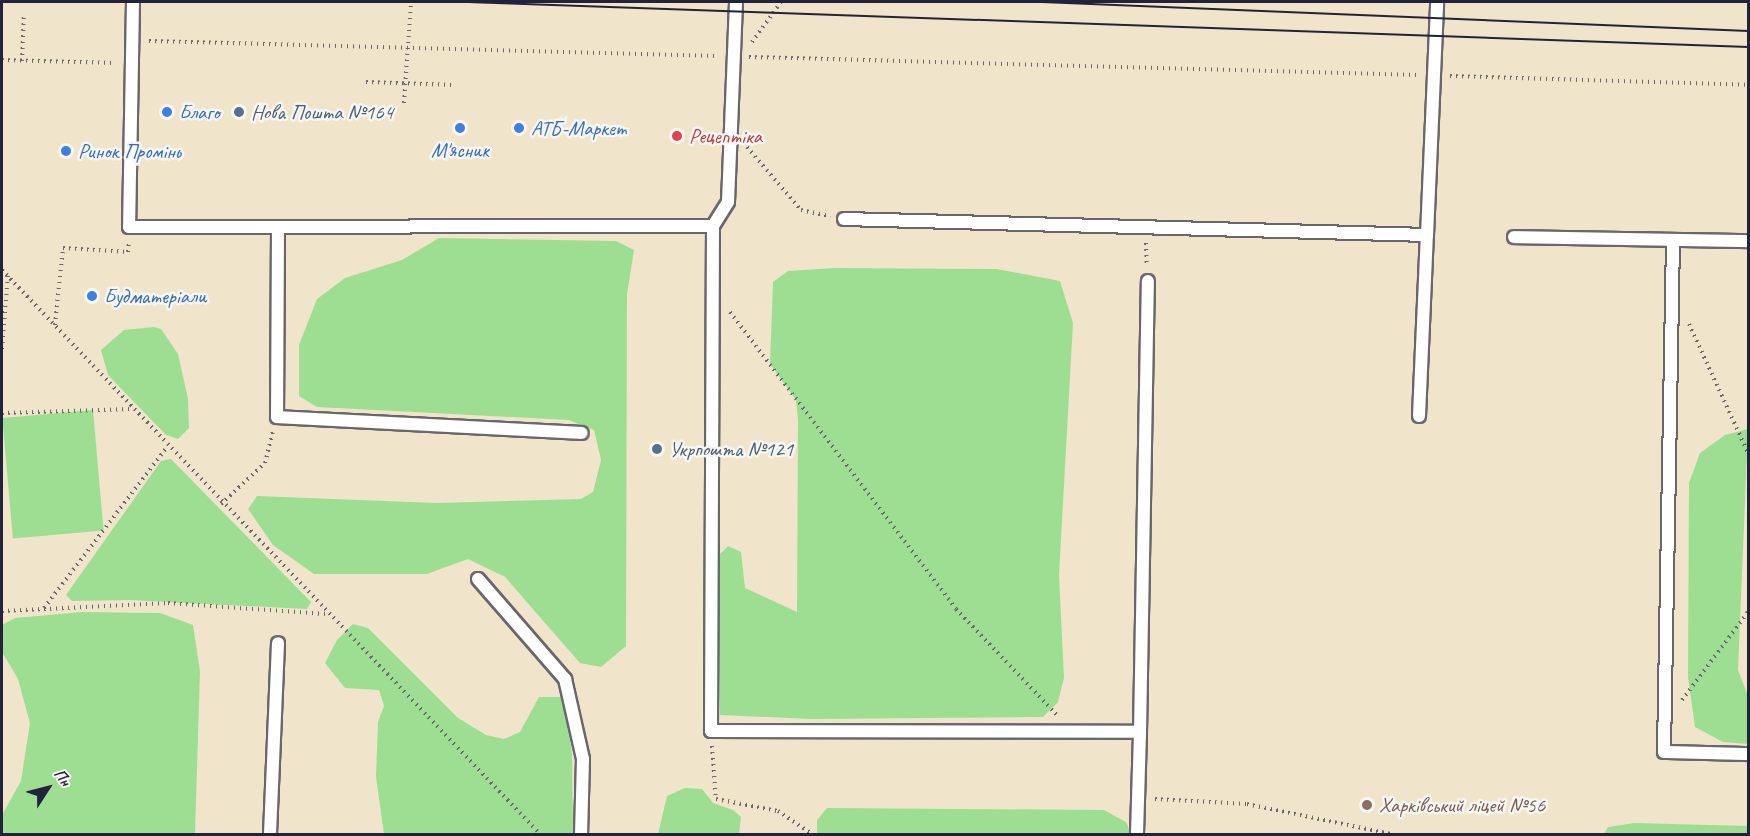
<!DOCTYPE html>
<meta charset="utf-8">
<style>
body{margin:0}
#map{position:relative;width:1750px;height:836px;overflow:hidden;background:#f0e4ca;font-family:Caveat,sans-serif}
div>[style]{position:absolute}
.green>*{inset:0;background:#9ede93;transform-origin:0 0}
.path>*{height:4px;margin-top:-2px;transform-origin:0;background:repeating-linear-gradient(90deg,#6a666d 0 1.5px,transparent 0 6px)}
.roads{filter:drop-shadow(2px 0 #6a666d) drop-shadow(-2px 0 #6a666d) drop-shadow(0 2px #6a666d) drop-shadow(0 -2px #6a666d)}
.lane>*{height:12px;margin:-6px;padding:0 6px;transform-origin:6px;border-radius:6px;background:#fff}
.tram>*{height:1.5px;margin:-0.75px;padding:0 0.75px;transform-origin:0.75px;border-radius:0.75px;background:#22223b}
.dots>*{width:16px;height:16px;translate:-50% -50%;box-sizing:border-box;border:3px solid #f6f6f2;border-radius:50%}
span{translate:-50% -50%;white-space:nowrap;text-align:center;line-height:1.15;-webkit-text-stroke:5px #f6f6f2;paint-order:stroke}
.shop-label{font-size:21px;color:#366cbe}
.left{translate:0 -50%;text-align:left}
.service-label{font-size:21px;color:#4e5e75}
.health-label{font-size:21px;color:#be3a42}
.education-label{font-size:21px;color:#785e54}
.frame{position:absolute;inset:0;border:3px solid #22223b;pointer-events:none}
.north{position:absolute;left:18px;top:758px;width:60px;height:60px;-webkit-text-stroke:4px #f6f6f2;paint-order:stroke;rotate:54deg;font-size:16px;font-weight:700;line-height:24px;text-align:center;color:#22223b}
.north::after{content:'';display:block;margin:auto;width:21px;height:27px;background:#22223b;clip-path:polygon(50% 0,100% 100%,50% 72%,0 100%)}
</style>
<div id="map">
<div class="green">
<i style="clip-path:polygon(439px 238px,616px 241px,634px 250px,627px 294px,626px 646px,601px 667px,580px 663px,505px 577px,468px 559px,427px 574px,314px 574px,273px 545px,248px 509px,257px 496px,436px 503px,581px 499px,593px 492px,601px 460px,594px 430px,569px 420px,317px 407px,299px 396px,299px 345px,317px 299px,345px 278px,402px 260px)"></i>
<i style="clip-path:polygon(834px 268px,997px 269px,1060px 281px,1073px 323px,1059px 575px,1064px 678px,1058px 702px,1043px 717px,811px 719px,720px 715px,718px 556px,728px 546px,741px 552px,745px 588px,797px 612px,798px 420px,796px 400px,770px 364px,773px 282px,788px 271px)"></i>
<i style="clip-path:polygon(154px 327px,161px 329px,178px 354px,188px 399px,189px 428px,178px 439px,166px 435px,108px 375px,101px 350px,124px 330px)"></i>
<i style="left:93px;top:410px;width:121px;height:91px;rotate:85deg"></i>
<i style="clip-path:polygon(1748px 429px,1738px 670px,1748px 696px,1748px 744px,1723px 742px,1695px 727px,1688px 677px,1689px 483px,1700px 453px,1725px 435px)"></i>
<i style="clip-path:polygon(171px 459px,311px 602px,307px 609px,130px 600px,72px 601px,66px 595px,161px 461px)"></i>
<i style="clip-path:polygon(82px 612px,160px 613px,193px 625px,200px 671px,195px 834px,2px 834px,2px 815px,21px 781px,30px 723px,18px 679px,2px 652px,2px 625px,15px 618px)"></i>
<i style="clip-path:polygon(353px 624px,368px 628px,458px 718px,486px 735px,504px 739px,520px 732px,539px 697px,564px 697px,572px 754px,573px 834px,384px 834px,376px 777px,378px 722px,384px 706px,379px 690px,345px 688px,325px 663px,337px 640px)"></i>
<i style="clip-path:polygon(685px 788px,702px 789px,713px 803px,733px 810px,741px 817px,739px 834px,658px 834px,667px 796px)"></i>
<i style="clip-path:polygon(827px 808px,1104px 810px,1126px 822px,1131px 834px,817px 834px,817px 820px)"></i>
<i style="clip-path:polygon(1634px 823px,1748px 826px,1748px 834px,1604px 834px,1608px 827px)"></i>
</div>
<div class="path">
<i style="left:149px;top:41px;width:568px;rotate:1.51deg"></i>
<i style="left:752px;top:42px;width:49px;rotate:-54.1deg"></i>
<i style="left:749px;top:57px;width:670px;rotate:1.54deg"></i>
<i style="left:2px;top:60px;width:113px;rotate:1.5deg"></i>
<i style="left:22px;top:61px;width:48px;rotate:-87.6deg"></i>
<i style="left:1450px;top:76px;width:298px;rotate:1.7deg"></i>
<i style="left:366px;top:82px;width:87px;rotate:2deg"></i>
<i style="left:404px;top:103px;width:101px;rotate:-86deg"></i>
<i style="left:747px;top:147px;width:83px;rotate:49.4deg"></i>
<i style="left:801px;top:210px;width:30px;rotate:12deg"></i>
<i style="left:1146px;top:243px;width:23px;rotate:88deg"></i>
<i style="left:2px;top:270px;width:779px;rotate:46.35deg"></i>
<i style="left:730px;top:312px;width:373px;rotate:52.7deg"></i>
<i style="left:956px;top:609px;width:148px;rotate:46.4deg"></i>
<i style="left:1689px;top:324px;width:142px;rotate:65.4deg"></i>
<i style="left:55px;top:325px;width:77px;rotate:-84.1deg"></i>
<i style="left:63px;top:248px;width:65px;rotate:3.5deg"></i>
<i style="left:128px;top:252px;width:9px;rotate:-84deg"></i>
<i style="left:2px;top:349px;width:74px;rotate:-85.4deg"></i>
<i style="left:2px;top:413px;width:128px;rotate:-1.8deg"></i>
<i style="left:221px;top:504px;width:60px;rotate:-43deg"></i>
<i style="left:265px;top:463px;width:32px;rotate:-76deg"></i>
<i style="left:44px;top:608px;width:203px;rotate:-52.6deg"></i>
<i style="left:2px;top:611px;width:166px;rotate:-2.8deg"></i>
<i style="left:168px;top:603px;width:159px;rotate:4deg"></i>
<i style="left:1682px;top:700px;width:110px;rotate:-53.1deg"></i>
<i style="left:712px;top:746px;width:53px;rotate:85.7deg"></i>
<i style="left:716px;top:799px;width:63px;rotate:11deg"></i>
<i style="left:778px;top:811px;width:41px;rotate:34.1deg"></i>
<i style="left:1155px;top:799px;width:92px;rotate:3.1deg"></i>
<i style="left:1247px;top:804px;width:147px;rotate:11.8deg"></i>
</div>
<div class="roads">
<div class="lane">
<i style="left:133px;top:2px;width:225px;rotate:91deg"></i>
<i style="left:129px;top:227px;width:584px;rotate:-0.1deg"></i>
<i style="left:713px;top:226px;width:505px;rotate:90.23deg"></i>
<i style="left:711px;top:731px;width:429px;rotate:0.1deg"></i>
<i style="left:1140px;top:732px;width:451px;rotate:-89deg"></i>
<i style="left:844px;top:219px;width:583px;rotate:1.57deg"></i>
<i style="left:1427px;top:235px;width:233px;rotate:-87.5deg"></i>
<i style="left:713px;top:226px;width:28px;rotate:-58deg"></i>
<i style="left:728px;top:202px;width:200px;rotate:-87.7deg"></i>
<i style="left:278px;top:229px;width:188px;rotate:90.3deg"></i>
<i style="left:277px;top:417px;width:305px;rotate:3deg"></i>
<i style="left:1514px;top:237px;width:234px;rotate:1deg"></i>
<i style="left:1673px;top:240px;width:512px;rotate:91.01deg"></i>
<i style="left:1664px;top:752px;width:84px;rotate:1.4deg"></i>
<i style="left:1419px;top:416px;width:181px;rotate:-87.5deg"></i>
<i style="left:478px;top:579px;width:133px;rotate:49deg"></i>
<i style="left:565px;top:679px;width:82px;rotate:77.3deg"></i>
<i style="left:583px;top:759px;width:75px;rotate:91.5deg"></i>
<i style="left:270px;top:834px;width:191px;rotate:-87.6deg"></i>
<i style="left:1137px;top:834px;width:102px;rotate:-88.3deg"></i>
</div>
</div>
<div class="tram">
<i style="left:468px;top:2px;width:1281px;rotate:2.01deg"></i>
<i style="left:1042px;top:2px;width:707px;rotate:2.35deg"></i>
</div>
<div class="dots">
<i style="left:167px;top:112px;background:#3f7fe0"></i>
<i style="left:239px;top:112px;background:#5c6f8a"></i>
<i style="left:460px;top:128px;background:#3f7fe0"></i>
<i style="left:519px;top:128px;background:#3f7fe0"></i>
<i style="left:677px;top:136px;background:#e0444e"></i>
<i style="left:66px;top:151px;background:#3f7fe0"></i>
<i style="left:92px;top:296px;background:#3f7fe0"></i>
<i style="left:657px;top:449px;background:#5c6f8a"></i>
<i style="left:1367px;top:805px;background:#8d6e63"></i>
</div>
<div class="shop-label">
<span class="left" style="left:179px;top:112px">Благо</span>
<span class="left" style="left:531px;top:128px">АТБ-Маркет</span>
<span style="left:460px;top:150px">М'ясник</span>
<span class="left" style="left:78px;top:151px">Ринок Промінь</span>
<span class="left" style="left:104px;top:296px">Будматеріали</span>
</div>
<div class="service-label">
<span class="left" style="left:251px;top:112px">Нова Пошта №164</span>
<span class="left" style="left:669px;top:449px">Укрпошта №121</span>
</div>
<div class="health-label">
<span class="left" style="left:689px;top:136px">Рецептіка</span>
</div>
<div class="education-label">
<span class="left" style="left:1379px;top:805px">Харківський ліцей №56</span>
</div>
<div class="frame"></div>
<div class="north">Пн</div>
</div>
